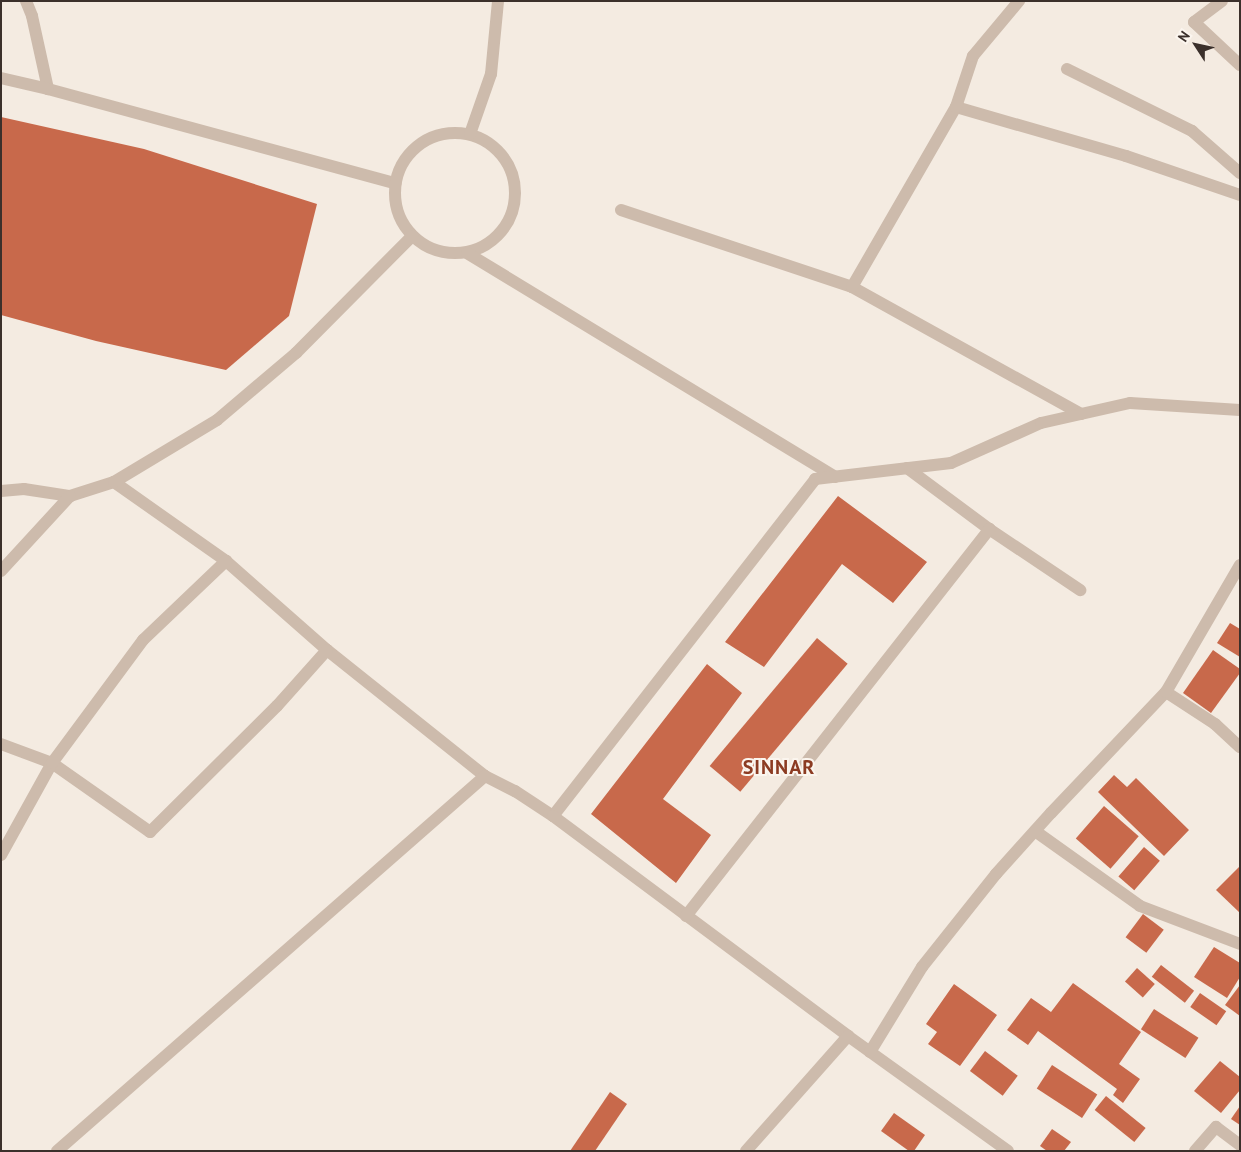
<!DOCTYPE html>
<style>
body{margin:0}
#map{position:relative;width:1241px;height:1152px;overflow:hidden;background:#f4ebe1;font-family:"PT Sans",sans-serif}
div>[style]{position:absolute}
.building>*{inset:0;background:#c8694b;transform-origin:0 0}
.minor>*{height:12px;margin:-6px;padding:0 6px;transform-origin:6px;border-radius:6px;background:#cdbbac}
.minor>.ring{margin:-6px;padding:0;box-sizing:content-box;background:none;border:12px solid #cdbbac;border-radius:50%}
span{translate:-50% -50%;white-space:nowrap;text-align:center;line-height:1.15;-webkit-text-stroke:4px #fbf5ee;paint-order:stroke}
.district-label{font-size:20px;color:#8c3b22;font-weight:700;letter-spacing:1px}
.frame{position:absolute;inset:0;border:2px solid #3b302b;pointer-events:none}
.north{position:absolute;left:1171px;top:20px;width:50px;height:50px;-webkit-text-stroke:4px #fbf5ee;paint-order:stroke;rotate:305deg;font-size:14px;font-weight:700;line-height:20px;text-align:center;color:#3b302b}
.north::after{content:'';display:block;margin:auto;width:18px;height:22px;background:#3b302b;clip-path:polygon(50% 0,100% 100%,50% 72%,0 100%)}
</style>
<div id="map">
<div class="building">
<i style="clip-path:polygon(1px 117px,144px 149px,317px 204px,289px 316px,226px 370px,96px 341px,1px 315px)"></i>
<i style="clip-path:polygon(838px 496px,927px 562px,893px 603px,842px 564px,764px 667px,725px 642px)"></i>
<i style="clip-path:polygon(1230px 623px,1240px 629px,1240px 657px,1217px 643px)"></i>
<i style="left:817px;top:638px;width:40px;height:167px;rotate:40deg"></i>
<i style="clip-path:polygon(1213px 650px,1240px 669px,1240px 673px,1211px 713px,1183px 693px)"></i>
<i style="clip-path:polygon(707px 664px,742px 693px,663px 799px,711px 835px,676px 883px,591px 814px)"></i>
<i style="clip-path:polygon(1114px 775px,1127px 787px,1136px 778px,1189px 830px,1164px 856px,1098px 792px)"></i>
<i style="left:1104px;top:806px;width:46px;height:43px;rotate:41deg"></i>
<i style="left:1144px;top:847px;width:21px;height:39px;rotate:41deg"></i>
<i style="clip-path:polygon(1240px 866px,1240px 913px,1216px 890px)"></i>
<i style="left:1143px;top:914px;width:26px;height:29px;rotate:37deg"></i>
<i style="clip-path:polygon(1214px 947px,1240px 963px,1240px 977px,1227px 998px,1194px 977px)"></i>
<i style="left:1161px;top:965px;width:42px;height:15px;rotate:38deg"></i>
<i style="left:1137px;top:968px;width:24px;height:18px;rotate:42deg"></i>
<i style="clip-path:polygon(1073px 983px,1141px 1032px,1119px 1064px,1140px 1079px,1123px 1103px,1113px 1095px,1117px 1089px,1038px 1031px,1028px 1045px,1007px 1030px,1031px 998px,1051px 1012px)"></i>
<i style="clip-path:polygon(954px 984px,997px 1015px,960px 1066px,928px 1044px,937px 1032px,926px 1024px)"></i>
<i style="clip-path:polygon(1240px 985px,1240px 1016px,1225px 1005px)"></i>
<i style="left:1200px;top:993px;width:32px;height:17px;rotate:35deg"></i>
<i style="left:1154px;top:1009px;width:53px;height:24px;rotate:33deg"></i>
<i style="left:985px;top:1051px;width:41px;height:25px;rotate:37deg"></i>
<i style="clip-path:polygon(1220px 1061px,1240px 1077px,1240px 1090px,1221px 1113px,1194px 1091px)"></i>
<i style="left:1052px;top:1065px;width:54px;height:28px;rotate:33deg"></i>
<i style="clip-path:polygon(610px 1092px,627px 1104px,595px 1151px,570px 1151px)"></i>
<i style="left:1106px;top:1096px;width:51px;height:18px;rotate:39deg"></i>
<i style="clip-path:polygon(1240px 1106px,1240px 1125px,1231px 1119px)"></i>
<i style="clip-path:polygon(894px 1113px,925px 1135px,914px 1151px,909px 1151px,881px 1131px)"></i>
<i style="clip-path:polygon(1052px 1129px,1071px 1142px,1064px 1151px,1047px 1151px,1040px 1146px)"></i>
</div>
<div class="minor">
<i style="left:26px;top:1px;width:16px;rotate:68deg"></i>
<i style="left:32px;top:16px;width:75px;rotate:77.6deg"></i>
<i style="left:48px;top:89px;width:360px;rotate:15.2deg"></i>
<i style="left:1222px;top:1px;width:35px;rotate:143deg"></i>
<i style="left:1194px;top:22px;width:63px;rotate:43.1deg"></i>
<i style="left:1067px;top:69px;width:140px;rotate:26.4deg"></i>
<i style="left:1192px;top:131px;width:64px;rotate:41.2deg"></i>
<i style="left:1px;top:78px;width:48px;rotate:13.2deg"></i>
<i style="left:956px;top:107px;width:177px;rotate:16.1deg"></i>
<i style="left:1126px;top:156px;width:120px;rotate:18.9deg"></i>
<i class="ring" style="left:395px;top:133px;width:108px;height:108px"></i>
<i style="left:470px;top:134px;width:64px;rotate:-70.7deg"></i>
<i style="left:491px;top:74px;width:73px;rotate:-84.5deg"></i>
<i style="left:621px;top:210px;width:243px;rotate:18.4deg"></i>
<i style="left:852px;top:287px;width:262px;rotate:29deg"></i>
<i style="left:467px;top:253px;width:431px;rotate:31.3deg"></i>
<i style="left:852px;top:287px;width:208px;rotate:-60deg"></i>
<i style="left:956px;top:107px;width:54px;rotate:-71.6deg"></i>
<i style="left:973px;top:56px;width:72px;rotate:-50.1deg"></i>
<i style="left:907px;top:468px;width:102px;rotate:36.6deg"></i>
<i style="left:989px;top:529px;width:110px;rotate:33.8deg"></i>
<i style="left:114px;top:482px;width:137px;rotate:35.2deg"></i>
<i style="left:226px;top:561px;width:135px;rotate:41.4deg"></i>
<i style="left:327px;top:650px;width:202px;rotate:38.6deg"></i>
<i style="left:485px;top:776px;width:34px;rotate:27deg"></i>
<i style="left:515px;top:791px;width:45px;rotate:33.3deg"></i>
<i style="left:553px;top:816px;width:427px;rotate:-52.1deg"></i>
<i style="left:815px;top:479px;width:137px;rotate:-6.7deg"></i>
<i style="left:951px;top:463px;width:98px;rotate:-24deg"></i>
<i style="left:1041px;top:423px;width:91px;rotate:-12.7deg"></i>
<i style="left:1130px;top:403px;width:110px;rotate:3.6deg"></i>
<i style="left:1px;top:491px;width:23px;rotate:-5deg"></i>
<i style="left:24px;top:489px;width:47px;rotate:8.7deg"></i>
<i style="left:70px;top:496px;width:46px;rotate:-17.7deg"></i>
<i style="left:114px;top:482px;width:120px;rotate:-31deg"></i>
<i style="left:217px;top:420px;width:104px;rotate:-40.3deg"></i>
<i style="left:296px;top:353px;width:165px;rotate:-45.2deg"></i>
<i style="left:1px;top:571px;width:102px;rotate:-47.4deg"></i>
<i style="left:1166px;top:692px;width:59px;rotate:33.1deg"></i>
<i style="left:1215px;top:724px;width:34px;rotate:43deg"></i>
<i style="left:1px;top:744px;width:54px;rotate:20.4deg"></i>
<i style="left:52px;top:763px;width:120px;rotate:35.1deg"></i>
<i style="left:150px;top:832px;width:179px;rotate:-44.8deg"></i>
<i style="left:277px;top:706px;width:75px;rotate:-48.2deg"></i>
<i style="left:553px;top:816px;width:368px;rotate:36.7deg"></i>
<i style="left:848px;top:1036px;width:197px;rotate:35.7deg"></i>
<i style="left:1035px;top:831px;width:129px;rotate:35.5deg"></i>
<i style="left:1140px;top:906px;width:107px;rotate:20.8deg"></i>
<i style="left:1px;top:855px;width:105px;rotate:-61deg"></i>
<i style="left:52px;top:763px;width:153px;rotate:-53.5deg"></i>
<i style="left:143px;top:640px;width:115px;rotate:-43.6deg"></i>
<i style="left:686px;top:916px;width:492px;rotate:-51.9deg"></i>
<i style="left:870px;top:1052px;width:100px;rotate:-58.5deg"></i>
<i style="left:922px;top:967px;width:119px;rotate:-51.5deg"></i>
<i style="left:996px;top:874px;width:82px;rotate:-48deg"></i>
<i style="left:1051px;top:813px;width:167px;rotate:-46.5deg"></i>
<i style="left:1166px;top:692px;width:147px;rotate:-59.8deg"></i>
<i style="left:57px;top:1151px;width:569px;rotate:-41.22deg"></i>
<i style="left:746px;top:1151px;width:154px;rotate:-48.4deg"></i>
<i style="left:1195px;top:1151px;width:32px;rotate:-49deg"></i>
<i style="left:1216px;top:1127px;width:30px;rotate:37deg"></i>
</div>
<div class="district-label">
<span style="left:779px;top:767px">SINNAR</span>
</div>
<div class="frame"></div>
<div class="north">N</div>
</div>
